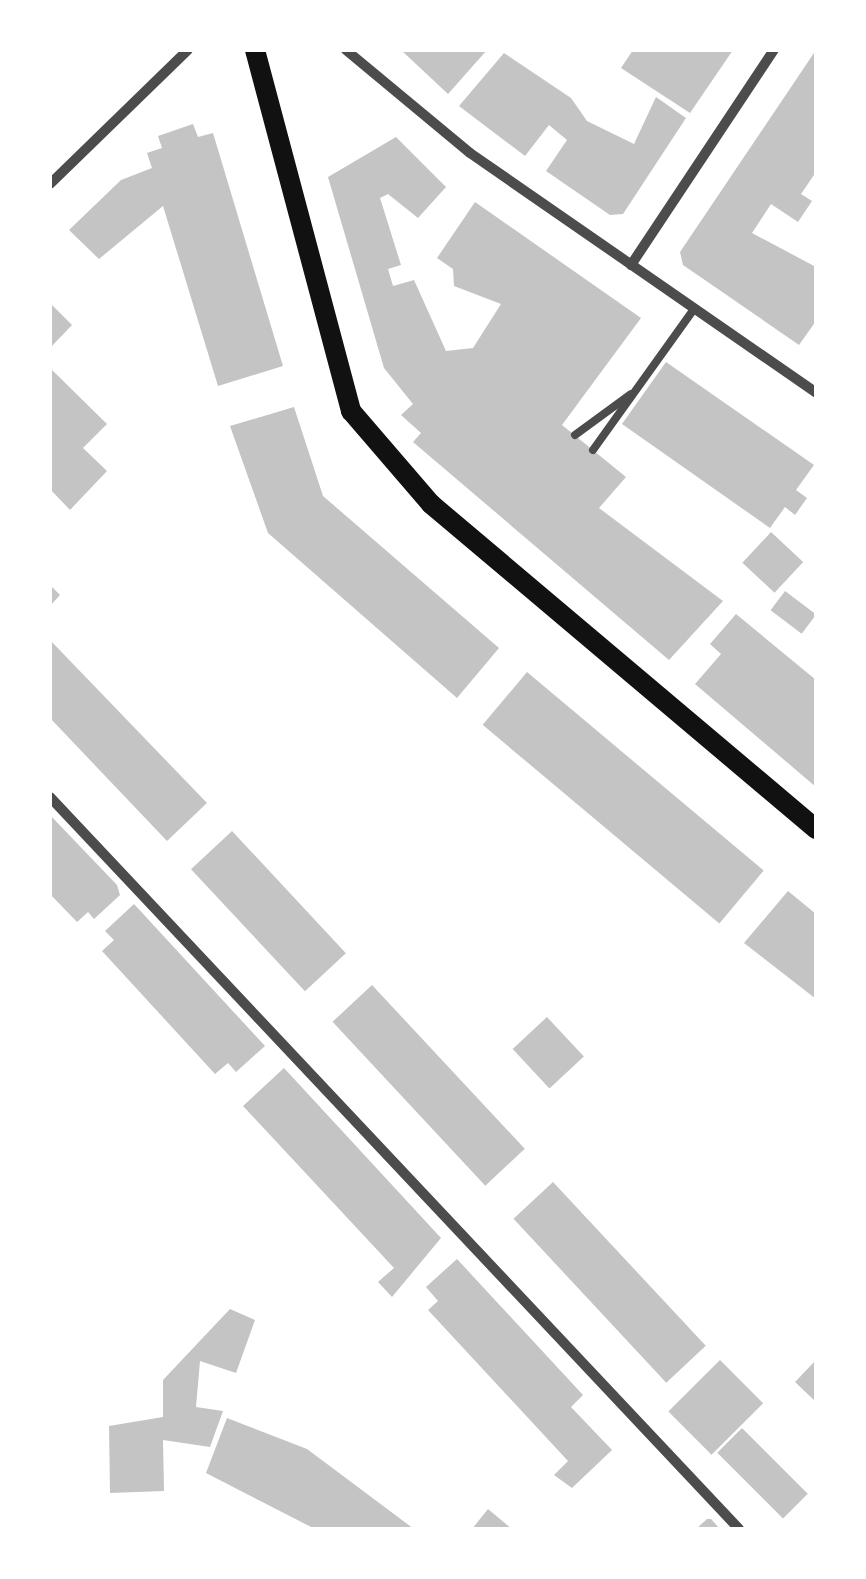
<!DOCTYPE html>
<style>
body{margin:0}
#map{position:relative;width:866px;height:1579px;overflow:hidden;background:#fff;font-family:"Nunito Sans",sans-serif}
div>[style]{position:absolute}
.building>*{inset:0;background:#c4c4c4;transform-origin:0 0}
.service>*{height:8px;margin:-4px;padding:0 4px;transform-origin:4px;border-radius:4px;background:#4c4c4c}
.minor>*{height:10px;margin:-5px;padding:0 5px;transform-origin:5px;border-radius:5px;background:#4c4c4c}
.secondary>*{height:20px;margin:-10px;padding:0 10px;transform-origin:10px;border-radius:10px;background:#111}
span{translate:-50% -50%;white-space:nowrap;text-align:center;line-height:1.15;-webkit-text-stroke:8px #fff;paint-order:stroke}
.frame{position:absolute;inset:0;border:52px solid #fff;pointer-events:none}
</style>
<div id="map">
<div class="building">
<i style="clip-path:polygon(401px 50px,487px 50px,448px 94px)"></i>
<i style="clip-path:polygon(633px 50px,733px 50px,690px 113px,621px 68px)"></i>
<i style="clip-path:polygon(816px 50px,816px 172px,801px 194px,812px 201px,798px 222px,771px 204px,752px 233px,816px 267px,816px 321px,799px 345px,683px 265px,680px 252px)"></i>
<i style="clip-path:polygon(504px 53px,571px 98px,587px 121px,634px 144px,656px 97px,686px 118px,623px 214px,610px 215px,546px 171px,567px 140px,549px 125px,525px 156px,459px 106px)"></i>
<i style="clip-path:polygon(193px 124px,198px 137px,213px 133px,283px 366px,218px 386px,163px 206px,99px 259px,69px 230px,121px 180px,152px 168px,147px 153px,162px 148px,158px 136px)"></i>
<i style="clip-path:polygon(396px 137px,446px 187px,418px 218px,388px 194px,380px 198px,401px 265px,388px 269px,393px 286px,414px 280px,446px 351px,473px 348px,501px 304px,454px 286px,453px 269px,437px 258px,475px 202px,641px 318px,562px 425px,626px 477px,599px 508px,723px 601px,669px 660px,413px 442px,421px 433px,401px 415px,413px 404px,384px 368px,328px 177px)"></i>
<i style="clip-path:polygon(50px 303px,72px 325px,50px 348px)"></i>
<i style="clip-path:polygon(666px 362px,814px 465px,796px 490px,807px 498px,795px 515px,785px 507px,770px 528px,622px 424px)"></i>
<i style="clip-path:polygon(50px 368px,107px 424px,83px 448px,107px 471px,70px 510px,50px 489px)"></i>
<i style="clip-path:polygon(294px 407px,323px 496px,499px 648px,457px 698px,268px 533px,230px 426px)"></i>
<i style="left:771px;top:532px;width:44px;height:42px;rotate:43deg"></i>
<i style="clip-path:polygon(50px 585px,60px 595px,50px 606px)"></i>
<i style="left:785px;top:591px;width:39px;height:24px;rotate:37deg"></i>
<i style="clip-path:polygon(736px 614px,816px 680px,816px 787px,695px 684px,721px 654px,710px 644px)"></i>
<i style="clip-path:polygon(50px 640px,207px 803px,167px 841px,50px 718px)"></i>
<i style="left:527px;top:672px;width:309px;height:69px;rotate:40deg"></i>
<i style="clip-path:polygon(50px 815px,117px 885px,120px 895px,94px 919px,88px 912px,77px 922px,50px 894px)"></i>
<i style="left:232px;top:831px;width:167px;height:56px;rotate:47deg"></i>
<i style="clip-path:polygon(788px 891px,816px 914px,816px 999px,744px 943px)"></i>
<i style="clip-path:polygon(134px 904px,265px 1046px,236px 1072px,228px 1063px,215px 1074px,102px 951px,114px 940px,105px 931px)"></i>
<i style="left:372px;top:985px;width:224px;height:54px;rotate:47deg"></i>
<i style="left:547px;top:1017px;width:54px;height:47px;rotate:47deg"></i>
<i style="clip-path:polygon(284px 1068px,441px 1238px,392px 1297px,378px 1282px,394px 1268px,243px 1106px)"></i>
<i style="left:553px;top:1182px;width:224px;height:54px;rotate:47deg"></i>
<i style="clip-path:polygon(457px 1259px,583px 1395px,571px 1407px,612px 1450px,572px 1488px,554px 1475px,568px 1461px,428px 1310px,438px 1301px,426px 1287px)"></i>
<i style="clip-path:polygon(230px 1309px,255px 1320px,236px 1373px,200px 1361px,196px 1407px,223px 1411px,210px 1447px,163px 1440px,164px 1491px,110px 1493px,109px 1426px,163px 1417px,163px 1380px)"></i>
<i style="left:720px;top:1360px;width:61px;height:73px;rotate:45deg"></i>
<i style="clip-path:polygon(816px 1360px,816px 1402px,795px 1382px)"></i>
<i style="clip-path:polygon(227px 1418px,307px 1449px,414px 1529px,315px 1529px,206px 1473px)"></i>
<i style="left:742px;top:1428px;width:93px;height:35px;rotate:45deg"></i>
<i style="clip-path:polygon(488px 1509px,512px 1529px,472px 1529px)"></i>
<i style="clip-path:polygon(711px 1519px,720px 1529px,696px 1529px,707px 1519px)"></i>
</div>
<div class="service">
<i style="left:575px;top:435px;width:69px;rotate:-36.2deg"></i>
<i style="left:593px;top:450px;width:173px;rotate:-54.4deg"></i>
</div>
<div class="minor">
<i style="left:346px;top:50px;width:161px;rotate:39.7deg"></i>
<i style="left:470px;top:153px;width:421px;rotate:34.7deg"></i>
<i style="left:50px;top:184px;width:192px;rotate:-44.2deg"></i>
<i style="left:631px;top:265px;width:258px;rotate:-56.4deg"></i>
<i style="left:50px;top:797px;width:1005px;rotate:46.73deg"></i>
</div>
<div class="secondary">
<i style="left:255px;top:50px;width:374px;rotate:75.1deg"></i>
<i style="left:351px;top:411px;width:123px;rotate:49.3deg"></i>
<i style="left:431px;top:504px;width:504px;rotate:40.17deg"></i>
</div>
<div class="frame"></div>
</div>
